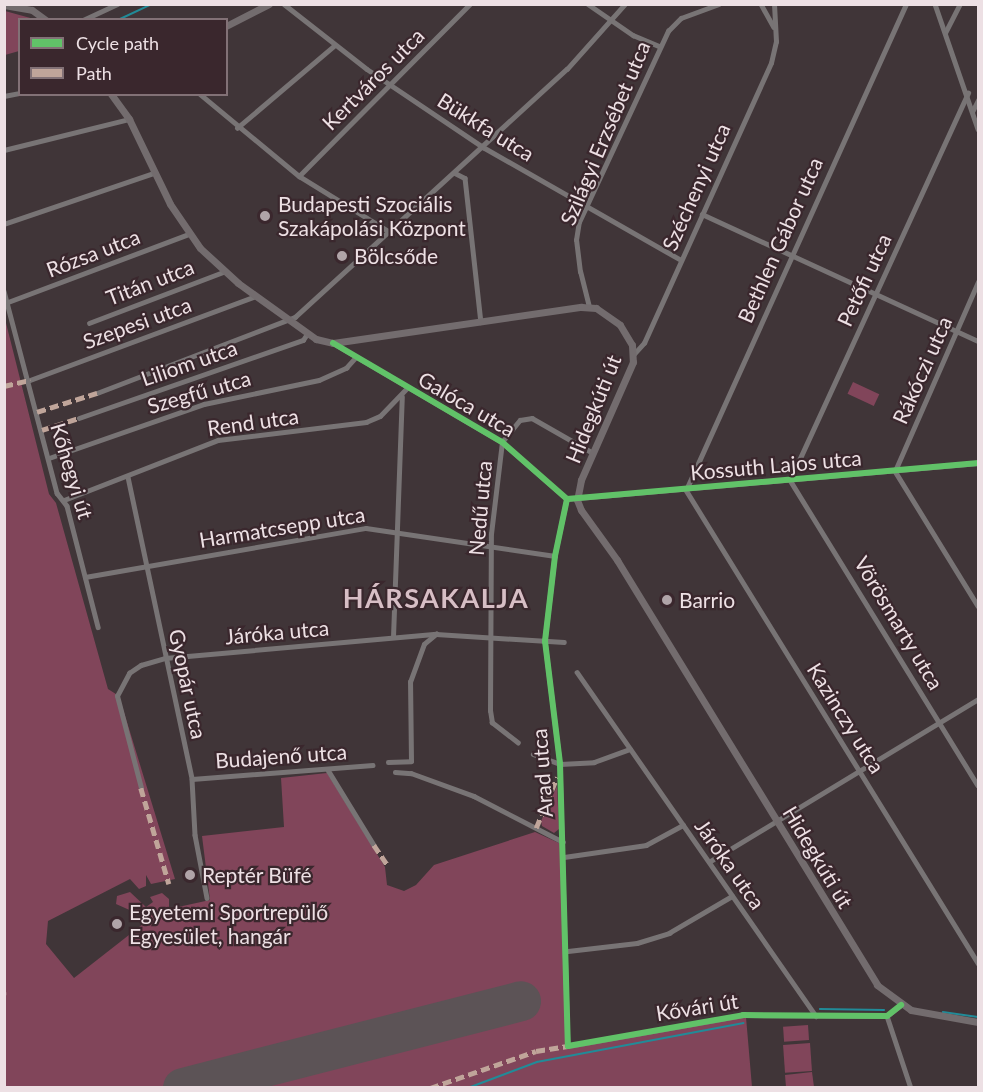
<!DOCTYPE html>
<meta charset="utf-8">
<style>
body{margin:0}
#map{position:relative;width:983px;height:1092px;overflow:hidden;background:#403538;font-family:Lato,sans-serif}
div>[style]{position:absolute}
.green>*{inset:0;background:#81455a;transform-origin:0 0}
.stream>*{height:1.5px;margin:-0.75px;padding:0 0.75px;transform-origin:0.75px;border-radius:0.75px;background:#218b98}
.runway>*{height:40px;margin:-20px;padding:0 20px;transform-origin:20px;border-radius:20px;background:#5c5356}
.street>*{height:4.5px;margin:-2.25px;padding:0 2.25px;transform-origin:2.25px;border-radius:2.25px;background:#787475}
.secondary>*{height:7px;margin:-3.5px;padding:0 3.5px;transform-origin:3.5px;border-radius:3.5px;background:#736c6e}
.quiet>*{height:4.5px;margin-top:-2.25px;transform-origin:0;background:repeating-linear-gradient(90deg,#c0a59a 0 9px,transparent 0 13.5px)}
.cycleway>*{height:6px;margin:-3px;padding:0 3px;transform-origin:3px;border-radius:3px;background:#61c268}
.dots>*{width:16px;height:16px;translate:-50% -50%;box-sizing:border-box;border:3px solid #3a272d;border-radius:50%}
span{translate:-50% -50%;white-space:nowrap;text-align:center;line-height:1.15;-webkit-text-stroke:4.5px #3a272d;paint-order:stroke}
.street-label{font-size:21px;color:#ede0e4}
.poi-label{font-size:21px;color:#ede0e4}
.left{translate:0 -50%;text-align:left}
.district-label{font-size:27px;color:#d7bec5;font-weight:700;letter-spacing:1.5px}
.frame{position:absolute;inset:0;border:6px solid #ede0e4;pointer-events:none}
.legend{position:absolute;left:18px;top:18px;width:210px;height:78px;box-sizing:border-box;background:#3a272d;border:2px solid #827176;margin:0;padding:8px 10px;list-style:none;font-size:18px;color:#ede0e4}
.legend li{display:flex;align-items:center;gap:12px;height:30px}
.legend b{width:30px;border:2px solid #827176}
</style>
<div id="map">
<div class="green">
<i style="clip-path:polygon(5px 11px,34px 19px,20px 20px,19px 51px,5px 55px)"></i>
<i style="clip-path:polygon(4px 315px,49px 494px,56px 503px,108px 689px,119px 696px,175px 879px,151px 884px,146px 875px,146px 886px,139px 889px,130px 879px,48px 921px,46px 944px,74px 978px,143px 924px,143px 916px,116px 904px,117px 896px,130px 892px,146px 907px,153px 902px,150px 897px,162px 893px,169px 899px,169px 909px,210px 900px,202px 836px,284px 827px,281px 778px,327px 773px,385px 867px,387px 885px,404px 891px,416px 885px,434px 865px,535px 832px,561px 844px,566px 1049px,746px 1017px,752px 1087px,5px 1087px)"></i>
<i style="left:853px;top:382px;width:29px;height:13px;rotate:25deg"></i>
<i style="clip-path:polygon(557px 786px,559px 829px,554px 833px,542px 826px,541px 821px)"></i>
<i style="left:808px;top:1025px;width:15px;height:25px;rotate:86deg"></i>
<i style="left:810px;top:1043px;width:28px;height:27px;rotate:86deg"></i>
<i style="clip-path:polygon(812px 1072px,814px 1087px,786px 1087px,785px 1075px)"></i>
</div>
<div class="stream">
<i style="left:118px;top:20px;width:38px;rotate:-25deg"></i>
<i style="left:820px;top:1009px;width:64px;rotate:0.9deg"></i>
<i style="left:943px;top:1012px;width:35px;rotate:8deg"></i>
<i style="left:468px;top:1088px;width:74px;rotate:-20.6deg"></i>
<i style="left:537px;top:1062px;width:210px;rotate:-10.7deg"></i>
</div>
<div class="runway">
<i style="left:183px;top:1088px;width:349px;rotate:-14.4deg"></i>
</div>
<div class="street">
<i style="left:284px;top:4px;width:105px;rotate:38.1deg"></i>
<i style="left:367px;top:69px;width:140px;rotate:33.9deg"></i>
<i style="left:483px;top:147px;width:228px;rotate:29.7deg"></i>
<i style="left:588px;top:4px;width:55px;rotate:34.6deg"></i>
<i style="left:633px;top:35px;width:28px;rotate:23deg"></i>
<i style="left:761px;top:4px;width:26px;rotate:61deg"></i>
<i style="left:935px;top:4px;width:132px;rotate:71deg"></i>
<i style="left:83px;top:20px;width:38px;rotate:-25deg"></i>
<i style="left:945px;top:33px;width:33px;rotate:-63deg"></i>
<i style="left:200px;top:94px;width:129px;rotate:39.6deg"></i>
<i style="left:299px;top:176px;width:107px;rotate:31.6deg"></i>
<i style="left:4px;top:96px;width:16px;rotate:-11deg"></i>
<i style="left:972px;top:112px;width:13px;rotate:-63deg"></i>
<i style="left:237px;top:128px;width:128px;rotate:-40.3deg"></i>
<i style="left:4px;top:150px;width:129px;rotate:-13.9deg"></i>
<i style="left:455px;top:173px;width:11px;rotate:27deg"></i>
<i style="left:465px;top:178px;width:145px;rotate:83.7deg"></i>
<i style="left:299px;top:176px;width:243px;rotate:-45.2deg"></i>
<i style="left:702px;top:214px;width:304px;rotate:24.7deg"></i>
<i style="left:4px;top:224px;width:158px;rotate:-18.8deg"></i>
<i style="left:4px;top:291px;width:209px;rotate:75.3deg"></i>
<i style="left:57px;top:493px;width:16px;rotate:52deg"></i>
<i style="left:67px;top:506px;width:125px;rotate:75.6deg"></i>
<i style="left:8px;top:302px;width:193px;rotate:-20.6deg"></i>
<i style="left:589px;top:307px;width:36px;rotate:-104deg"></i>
<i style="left:580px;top:272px;width:32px;rotate:-97deg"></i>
<i style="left:576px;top:240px;width:18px;rotate:-81deg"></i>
<i style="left:579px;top:222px;width:211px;rotate:-65deg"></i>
<i style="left:668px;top:31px;width:18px;rotate:-45deg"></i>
<i style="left:681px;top:18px;width:40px;rotate:-20.2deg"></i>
<i style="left:89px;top:323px;width:143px;rotate:-20.8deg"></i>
<i style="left:333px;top:343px;width:196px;rotate:30.4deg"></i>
<i style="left:502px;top:442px;width:86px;rotate:41.2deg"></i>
<i style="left:567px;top:499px;width:413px;rotate:-5deg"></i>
<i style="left:634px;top:354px;width:15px;rotate:-48deg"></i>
<i style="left:644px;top:343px;width:307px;rotate:-65.6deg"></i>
<i style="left:771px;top:63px;width:22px;rotate:-77deg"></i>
<i style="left:776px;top:42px;width:38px;rotate:-93deg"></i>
<i style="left:30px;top:380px;width:241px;rotate:-20.4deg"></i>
<i style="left:97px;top:393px;width:212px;rotate:-21deg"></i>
<i style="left:295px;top:317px;width:368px;rotate:-42.4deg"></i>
<i style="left:567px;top:69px;width:87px;rotate:-48.3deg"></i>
<i style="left:79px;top:418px;width:237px;rotate:-19.2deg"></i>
<i style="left:303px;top:340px;width:7px;rotate:-56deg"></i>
<i style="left:49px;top:458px;width:164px;rotate:-19.2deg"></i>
<i style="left:204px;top:404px;width:117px;rotate:-11.8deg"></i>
<i style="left:319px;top:380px;width:30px;rotate:-24deg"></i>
<i style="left:346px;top:368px;width:13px;rotate:-48deg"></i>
<i style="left:895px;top:471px;width:206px;rotate:-66.3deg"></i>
<i style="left:895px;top:471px;width:158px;rotate:58.4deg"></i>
<i style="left:128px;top:477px;width:309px;rotate:78deg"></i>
<i style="left:192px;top:779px;width:56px;rotate:86.9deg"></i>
<i style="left:195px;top:835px;width:64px;rotate:79.2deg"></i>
<i style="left:790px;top:480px;width:426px;rotate:-65.3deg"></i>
<i style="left:790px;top:480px;width:358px;rotate:58.4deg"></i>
<i style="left:686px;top:490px;width:556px;rotate:58.31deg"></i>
<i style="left:686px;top:490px;width:533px;rotate:-65.64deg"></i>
<i style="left:567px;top:499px;width:58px;rotate:101.9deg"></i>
<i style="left:555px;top:556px;width:86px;rotate:96.7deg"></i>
<i style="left:545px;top:641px;width:124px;rotate:83deg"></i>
<i style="left:560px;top:764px;width:282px;rotate:88.4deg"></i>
<i style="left:568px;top:1046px;width:178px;rotate:-10deg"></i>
<i style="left:743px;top:1015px;width:144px;rotate:0.4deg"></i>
<i style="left:887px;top:1016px;width:18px;rotate:-38deg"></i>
<i style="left:64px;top:500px;width:165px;rotate:-21.3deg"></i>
<i style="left:218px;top:440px;width:149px;rotate:-6.9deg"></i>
<i style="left:366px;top:422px;width:15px;rotate:-23deg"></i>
<i style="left:380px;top:416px;width:39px;rotate:-46deg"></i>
<i style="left:85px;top:577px;width:285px;rotate:-9.9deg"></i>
<i style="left:366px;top:528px;width:191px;rotate:8.4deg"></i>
<i style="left:393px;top:637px;width:240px;rotate:-87.9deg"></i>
<i style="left:577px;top:672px;width:419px;rotate:55.2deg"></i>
<i style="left:518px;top:743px;width:33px;rotate:-142deg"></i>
<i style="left:492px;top:723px;width:12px;rotate:-99deg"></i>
<i style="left:490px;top:711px;width:177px;rotate:-89.7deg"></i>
<i style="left:491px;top:534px;width:93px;rotate:-83.2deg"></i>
<i style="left:502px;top:442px;width:28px;rotate:-51deg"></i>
<i style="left:520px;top:420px;width:12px;rotate:-9deg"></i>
<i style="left:532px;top:418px;width:70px;rotate:29.8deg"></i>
<i style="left:533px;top:754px;width:29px;rotate:20deg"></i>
<i style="left:560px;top:764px;width:34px;rotate:-3deg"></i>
<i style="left:594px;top:762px;width:38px;rotate:-20deg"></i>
<i style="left:388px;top:762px;width:23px;rotate:-2deg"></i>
<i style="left:411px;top:761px;width:79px;rotate:-90.7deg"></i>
<i style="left:410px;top:682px;width:40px;rotate:-69.8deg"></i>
<i style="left:424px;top:644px;width:16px;rotate:-40deg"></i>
<i style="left:328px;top:770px;width:88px;rotate:58.5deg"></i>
<i style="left:395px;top:772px;width:16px;rotate:4deg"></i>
<i style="left:411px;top:773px;width:67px;rotate:20.1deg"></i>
<i style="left:474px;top:796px;width:100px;rotate:27.3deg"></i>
<i style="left:192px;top:779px;width:181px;rotate:-4.4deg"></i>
<i style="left:141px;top:788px;width:95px;rotate:-104.6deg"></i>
<i style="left:117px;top:696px;width:26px;rotate:-62deg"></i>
<i style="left:129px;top:673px;width:14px;rotate:-34deg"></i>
<i style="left:141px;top:665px;width:25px;rotate:-16deg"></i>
<i style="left:165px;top:658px;width:272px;rotate:-5.1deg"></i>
<i style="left:436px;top:634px;width:128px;rotate:3.6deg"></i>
<i style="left:564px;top:857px;width:83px;rotate:-8.3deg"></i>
<i style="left:646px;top:845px;width:42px;rotate:-28.4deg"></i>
<i style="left:709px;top:862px;width:315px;rotate:-31.2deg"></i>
<i style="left:568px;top:951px;width:69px;rotate:-6.6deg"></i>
<i style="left:637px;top:943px;width:34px;rotate:-17deg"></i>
<i style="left:669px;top:933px;width:73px;rotate:-30.4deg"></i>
<i style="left:887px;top:1016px;width:76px;rotate:71.6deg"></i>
</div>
<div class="secondary">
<i style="left:4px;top:5px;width:28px;rotate:10deg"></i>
<i style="left:32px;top:10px;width:17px;rotate:36deg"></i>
<i style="left:226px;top:26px;width:48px;rotate:-27.1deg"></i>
<i style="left:111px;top:94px;width:31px;rotate:54deg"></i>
<i style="left:129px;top:119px;width:94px;rotate:64.2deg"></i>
<i style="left:170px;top:204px;width:53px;rotate:55.7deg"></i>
<i style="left:200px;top:248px;width:52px;rotate:42.6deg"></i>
<i style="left:238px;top:283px;width:96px;rotate:35.7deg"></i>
<i style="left:316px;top:339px;width:17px;rotate:13deg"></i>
<i style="left:333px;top:343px;width:251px;rotate:-8.3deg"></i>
<i style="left:581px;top:307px;width:15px;rotate:4deg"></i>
<i style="left:596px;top:308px;width:29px;rotate:35deg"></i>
<i style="left:620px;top:325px;width:23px;rotate:59deg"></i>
<i style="left:632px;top:345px;width:17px;rotate:87deg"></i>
<i style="left:633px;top:362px;width:129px;rotate:113.8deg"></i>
<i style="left:581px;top:480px;width:20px;rotate:101deg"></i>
<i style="left:577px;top:500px;width:11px;rotate:68deg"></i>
<i style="left:581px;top:510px;width:62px;rotate:54.2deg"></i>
<i style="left:617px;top:560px;width:498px;rotate:58.5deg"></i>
<i style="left:877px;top:985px;width:42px;rotate:36.3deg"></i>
<i style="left:911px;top:1010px;width:68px;rotate:10.2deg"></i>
</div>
<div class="quiet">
<i style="left:4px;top:386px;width:27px;rotate:-13deg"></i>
<i style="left:37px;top:412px;width:63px;rotate:-17.6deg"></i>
<i style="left:42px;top:430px;width:39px;rotate:-18deg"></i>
<i style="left:141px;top:788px;width:100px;rotate:73.7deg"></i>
<i style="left:536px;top:828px;width:55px;rotate:-67.6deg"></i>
<i style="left:374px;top:845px;width:23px;rotate:56deg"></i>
<i style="left:4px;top:992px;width:3px;rotate:90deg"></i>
<i style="left:430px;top:1088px;width:112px;rotate:-19.2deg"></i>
<i style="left:536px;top:1051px;width:32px;rotate:-9deg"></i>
</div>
<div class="cycleway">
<i style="left:333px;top:343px;width:196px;rotate:30.4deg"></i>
<i style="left:502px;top:442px;width:86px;rotate:41.2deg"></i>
<i style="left:567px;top:499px;width:413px;rotate:-5deg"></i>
<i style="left:567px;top:499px;width:58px;rotate:101.9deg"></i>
<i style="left:555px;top:556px;width:86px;rotate:96.7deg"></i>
<i style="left:545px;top:641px;width:124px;rotate:83deg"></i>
<i style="left:560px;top:764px;width:282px;rotate:88.4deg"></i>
<i style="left:568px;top:1046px;width:178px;rotate:-10deg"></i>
<i style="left:743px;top:1015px;width:144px;rotate:0.4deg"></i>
<i style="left:887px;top:1016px;width:18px;rotate:-38deg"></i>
</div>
<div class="dots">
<i style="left:265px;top:216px;background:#b0a4a8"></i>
<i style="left:342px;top:256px;background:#b0a4a8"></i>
<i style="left:667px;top:600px;background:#b0a4a8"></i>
<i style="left:190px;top:875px;background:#b0a4a8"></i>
<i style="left:117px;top:924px;background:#b0a4a8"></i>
</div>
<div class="street-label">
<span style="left:373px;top:79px;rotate:-45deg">Kertváros utca</span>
<span style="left:486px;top:127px;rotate:32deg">Bükkfa utca</span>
<span style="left:605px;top:133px;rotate:-67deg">Szilágyi Erzsébet utca</span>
<span style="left:696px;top:187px;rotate:-66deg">Széchenyi utca</span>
<span style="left:780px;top:240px;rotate:-66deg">Bethlen Gábor utca</span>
<span style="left:93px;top:253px;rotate:-21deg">Rózsa utca</span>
<span style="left:864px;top:280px;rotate:-65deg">Petőfi utca</span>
<span style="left:150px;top:282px;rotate:-21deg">Titán utca</span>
<span style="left:137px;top:323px;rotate:-20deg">Szepesi utca</span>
<span style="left:189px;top:363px;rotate:-19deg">Liliom utca</span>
<span style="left:922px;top:370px;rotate:-66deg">Rákóczi utca</span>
<span style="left:199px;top:392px;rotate:-16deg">Szegfű utca</span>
<span style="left:467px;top:404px;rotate:30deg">Galóca utca</span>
<span style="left:593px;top:409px;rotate:-68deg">Hidegkúti út</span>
<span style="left:253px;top:422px;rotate:-8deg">Rend utca</span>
<span style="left:776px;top:465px;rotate:-5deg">Kossuth Lajos utca</span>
<span style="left:72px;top:471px;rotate:73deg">Kőhegyi út</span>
<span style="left:480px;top:508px;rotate:-85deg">Nedű utca</span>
<span style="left:282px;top:527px;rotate:-9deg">Harmatcsepp utca</span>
<span style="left:899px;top:623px;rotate:59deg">Vörösmarty utca</span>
<span style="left:277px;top:632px;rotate:-5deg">Járóka utca</span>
<span style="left:188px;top:684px;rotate:78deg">Gyopár utca</span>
<span style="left:846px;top:718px;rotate:58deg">Kazinczy utca</span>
<span style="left:281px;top:756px;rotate:-4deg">Budajenő utca</span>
<span style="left:542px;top:773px;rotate:-94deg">Arad utca</span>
<span style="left:818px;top:857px;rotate:59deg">Hidegkúti út</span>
<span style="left:730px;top:864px;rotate:55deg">Járóka utca</span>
<span style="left:697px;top:1007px;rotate:-9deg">Kővári út</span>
</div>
<div class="poi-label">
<span class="left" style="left:278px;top:216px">Budapesti Szociális<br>Szakápolási Központ</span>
<span class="left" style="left:354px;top:256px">Bölcsőde</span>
<span class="left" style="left:679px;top:600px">Barrio</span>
<span class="left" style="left:202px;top:875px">Reptér Büfé</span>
<span class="left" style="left:129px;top:924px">Egyetemi Sportrepülő<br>Egyesület, hangár</span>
</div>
<div class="district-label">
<span style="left:436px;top:598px">HÁRSAKALJA</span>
</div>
<div class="frame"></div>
<ul class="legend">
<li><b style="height:8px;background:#61c268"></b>Cycle path</li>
<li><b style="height:8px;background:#c0a59a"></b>Path</li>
</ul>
</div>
